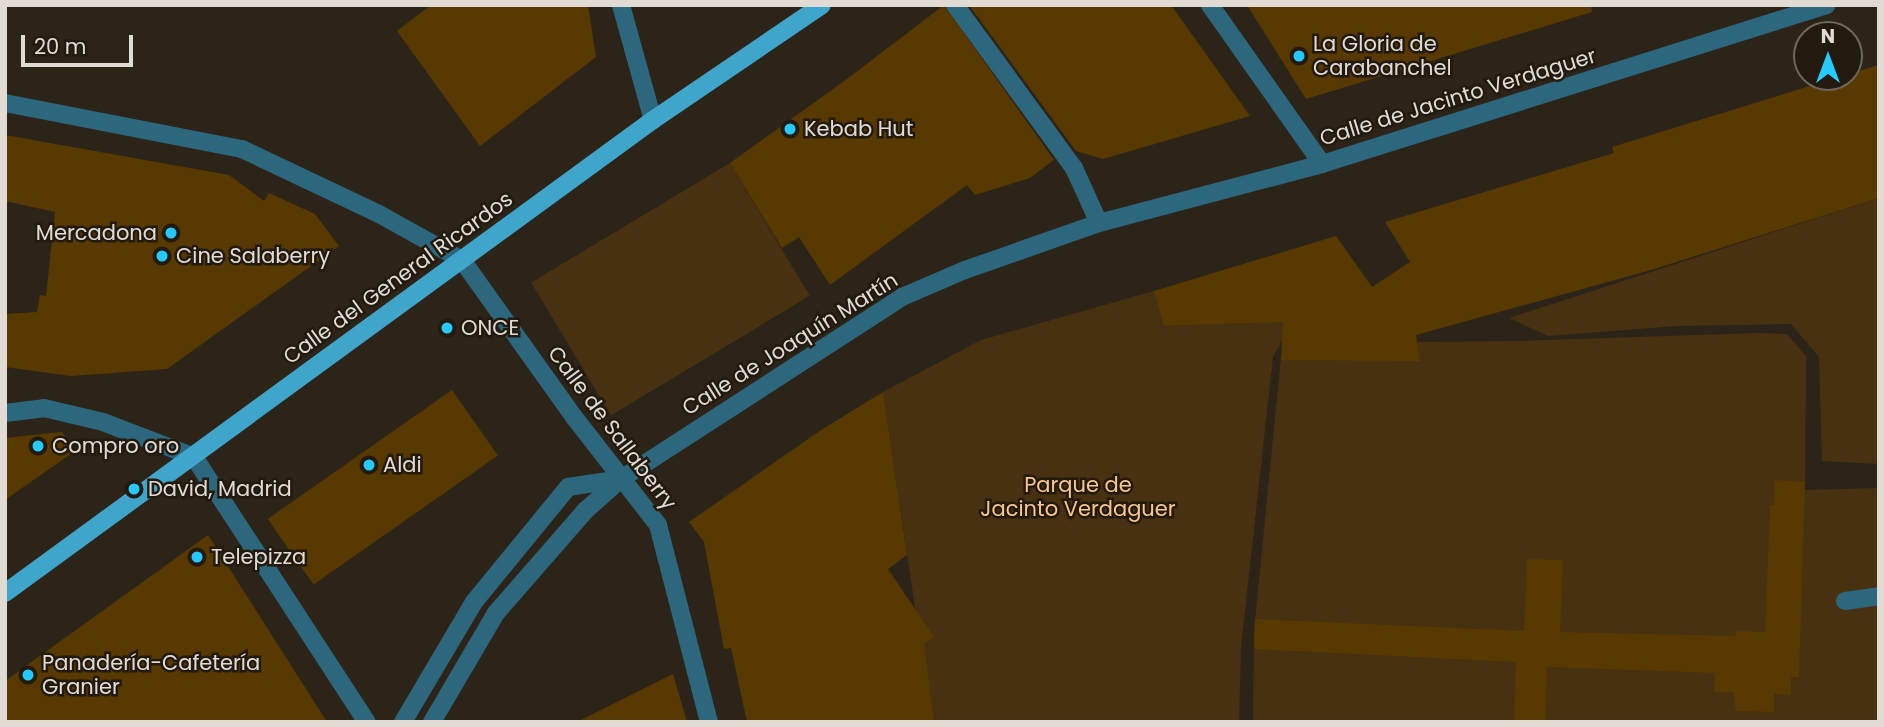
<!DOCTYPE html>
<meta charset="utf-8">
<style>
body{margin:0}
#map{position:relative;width:1884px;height:727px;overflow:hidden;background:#2c2419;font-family:Poppins,sans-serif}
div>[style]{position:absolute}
.green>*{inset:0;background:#473111;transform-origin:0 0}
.building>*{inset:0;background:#593902;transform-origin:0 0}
.minor>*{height:18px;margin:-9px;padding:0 9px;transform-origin:9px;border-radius:9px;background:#2c677e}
.major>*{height:18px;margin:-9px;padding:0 9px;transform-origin:9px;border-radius:9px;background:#40a5cb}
.dots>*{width:19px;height:19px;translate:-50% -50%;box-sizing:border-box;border:4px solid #221a0f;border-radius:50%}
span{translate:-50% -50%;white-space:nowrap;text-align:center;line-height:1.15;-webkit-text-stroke:5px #221a0f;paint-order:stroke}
.poi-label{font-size:21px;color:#e1dbd4}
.left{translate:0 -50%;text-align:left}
.right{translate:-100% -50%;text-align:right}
.street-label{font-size:21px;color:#e1dbd4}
.park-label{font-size:21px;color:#fac784}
.frame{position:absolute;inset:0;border:7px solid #e1dbd4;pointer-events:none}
.north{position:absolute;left:1793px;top:21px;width:70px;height:70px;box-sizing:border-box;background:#221a0f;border:2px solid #6e675e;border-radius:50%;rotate:0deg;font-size:19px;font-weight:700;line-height:28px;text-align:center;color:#e1dbd4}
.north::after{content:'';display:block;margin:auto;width:24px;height:32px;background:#24c9fe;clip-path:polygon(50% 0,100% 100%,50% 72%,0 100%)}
.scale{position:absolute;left:21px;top:35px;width:112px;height:32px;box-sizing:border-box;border:4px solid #e1dbd4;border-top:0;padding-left:9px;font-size:21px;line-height:24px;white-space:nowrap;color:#e1dbd4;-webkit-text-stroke:5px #221a0f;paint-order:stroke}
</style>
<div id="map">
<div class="green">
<i style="left:730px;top:163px;width:155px;height:232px;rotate:59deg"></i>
<i style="clip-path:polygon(1879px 198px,1879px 464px,1822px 461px,1819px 357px,1791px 324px,1677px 326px,1548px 336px,1509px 318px)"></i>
<i style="clip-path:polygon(1154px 291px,1165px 326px,1293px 321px,1273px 357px,1241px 647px,1239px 722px,932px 722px,883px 392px,981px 340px)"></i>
<i style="clip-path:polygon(1757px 333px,1787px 334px,1806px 356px,1805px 490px,1879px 488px,1879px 722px,1253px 722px,1254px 631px,1281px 357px,1299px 343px,1520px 341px)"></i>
</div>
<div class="building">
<i style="clip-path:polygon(431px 5px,588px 5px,596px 57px,480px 146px,397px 31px)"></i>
<i style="clip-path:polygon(944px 5px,1054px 160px,1030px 178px,975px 195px,967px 185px,830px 285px,799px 237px,782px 248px,730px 163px,847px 79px)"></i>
<i style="clip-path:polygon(969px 5px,1171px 5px,1250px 116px,1103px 159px,1076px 151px)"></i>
<i style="clip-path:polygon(1247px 5px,1591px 5px,1592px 12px,1306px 99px)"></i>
<i style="clip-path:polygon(1879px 65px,1879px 198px,1651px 270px,1416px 335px,1420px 361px,1281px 360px,1283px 322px,1164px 326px,1154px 291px,1336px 236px,1372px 287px,1410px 262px,1385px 222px,1614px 153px,1612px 147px,1839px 77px,1849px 77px,1849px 74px)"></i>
<i style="clip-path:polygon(5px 135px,229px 175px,264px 201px,269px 193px,315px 214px,339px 246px,167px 369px,71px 376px,5px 367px,5px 314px,37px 312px,40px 295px,46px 296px,55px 212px,5px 201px)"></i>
<i style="left:452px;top:390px;width:80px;height:225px;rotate:55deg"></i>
<i style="clip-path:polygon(883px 392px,907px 555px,888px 569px,934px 637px,924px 643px,934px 722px,747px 722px,731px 648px,724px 649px,704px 542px,689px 522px,821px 430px)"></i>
<i style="clip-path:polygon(62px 432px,75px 451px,5px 500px,5px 438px)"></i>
<i style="clip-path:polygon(1775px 480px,1805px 482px,1799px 677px,1791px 677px,1791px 695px,1774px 694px,1774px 712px,1736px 711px,1733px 692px,1714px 692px,1715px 673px,1547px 667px,1545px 722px,1514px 722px,1516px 662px,1254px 649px,1255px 619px,1524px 631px,1527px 559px,1563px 560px,1560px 632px,1735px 636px,1736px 631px,1765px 632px,1770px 505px,1774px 505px)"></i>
<i style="clip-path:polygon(208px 535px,327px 722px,5px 722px,5px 681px)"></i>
<i style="clip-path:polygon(673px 674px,687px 722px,577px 722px)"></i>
</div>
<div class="minor">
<i style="left:621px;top:5px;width:119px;rotate:74.5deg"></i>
<i style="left:955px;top:5px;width:202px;rotate:53.9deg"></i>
<i style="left:1074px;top:168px;width:60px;rotate:65.6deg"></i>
<i style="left:1210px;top:5px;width:194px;rotate:54.8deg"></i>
<i style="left:5px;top:103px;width:241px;rotate:11deg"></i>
<i style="left:242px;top:149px;width:152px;rotate:25.4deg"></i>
<i style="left:379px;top:214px;width:95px;rotate:29deg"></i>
<i style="left:462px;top:260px;width:193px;rotate:54.5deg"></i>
<i style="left:574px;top:417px;width:137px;rotate:52.1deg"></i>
<i style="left:658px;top:525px;width:203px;rotate:75.5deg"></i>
<i style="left:5px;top:413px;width:39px;rotate:-7deg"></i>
<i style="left:44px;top:408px;width:61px;rotate:13.3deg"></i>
<i style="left:103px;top:422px;width:97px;rotate:21deg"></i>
<i style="left:194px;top:457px;width:316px;rotate:56.9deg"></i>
<i style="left:1845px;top:601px;width:34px;rotate:-8deg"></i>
<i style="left:403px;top:722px;width:139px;rotate:-59.4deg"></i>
<i style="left:474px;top:602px;width:149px;rotate:-50.7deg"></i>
<i style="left:568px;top:487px;width:54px;rotate:-8.6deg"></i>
<i style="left:432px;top:722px;width:126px;rotate:-59.6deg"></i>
<i style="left:496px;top:613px;width:137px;rotate:-48.9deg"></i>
<i style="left:586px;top:510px;width:47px;rotate:-41.5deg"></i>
<i style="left:621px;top:479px;width:335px;rotate:-32.9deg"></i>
<i style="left:902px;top:297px;width:69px;rotate:-23.2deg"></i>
<i style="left:965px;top:270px;width:142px;rotate:-19.3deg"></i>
<i style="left:1099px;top:223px;width:231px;rotate:-14.8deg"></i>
<i style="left:1322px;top:164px;width:529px;rotate:-17.48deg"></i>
</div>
<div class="major">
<i style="left:5px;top:593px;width:802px;rotate:-36.13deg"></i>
<i style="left:653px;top:120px;width:204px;rotate:-34.2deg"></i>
</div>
<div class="dots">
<i style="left:1299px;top:56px;background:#24c9fe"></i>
<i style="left:790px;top:129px;background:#24c9fe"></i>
<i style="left:171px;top:233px;background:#24c9fe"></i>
<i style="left:162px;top:256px;background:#24c9fe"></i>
<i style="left:447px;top:328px;background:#24c9fe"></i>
<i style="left:38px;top:446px;background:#24c9fe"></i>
<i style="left:369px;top:465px;background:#24c9fe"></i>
<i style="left:134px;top:489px;background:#24c9fe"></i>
<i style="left:197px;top:557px;background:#24c9fe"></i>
<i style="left:28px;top:675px;background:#24c9fe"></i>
</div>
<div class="poi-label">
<span class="left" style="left:1313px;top:56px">La Gloria de<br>Carabanchel</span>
<span class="left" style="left:804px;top:129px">Kebab Hut</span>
<span class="right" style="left:157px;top:233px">Mercadona</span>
<span class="left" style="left:176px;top:256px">Cine Salaberry</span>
<span class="left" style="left:461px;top:328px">ONCE</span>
<span class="left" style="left:52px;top:446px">Compro oro</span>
<span class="left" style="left:383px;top:465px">Aldi</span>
<span class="left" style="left:148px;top:489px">David, Madrid</span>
<span class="left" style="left:211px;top:557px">Telepizza</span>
<span class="left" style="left:42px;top:675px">Panadería-Cafetería<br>Granier</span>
</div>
<div class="street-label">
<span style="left:1458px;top:97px;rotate:-17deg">Calle de Jacinto Verdaguer</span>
<span style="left:398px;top:278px;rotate:-36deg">Calle del General Ricardos</span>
<span style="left:790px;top:344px;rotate:-32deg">Calle de Joaquín Martín</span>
<span style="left:612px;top:428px;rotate:53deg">Calle de Sallaberry</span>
</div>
<div class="park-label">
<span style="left:1078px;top:497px">Parque de<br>Jacinto Verdaguer</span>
</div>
<div class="frame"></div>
<div class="north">N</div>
<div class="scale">20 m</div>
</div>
